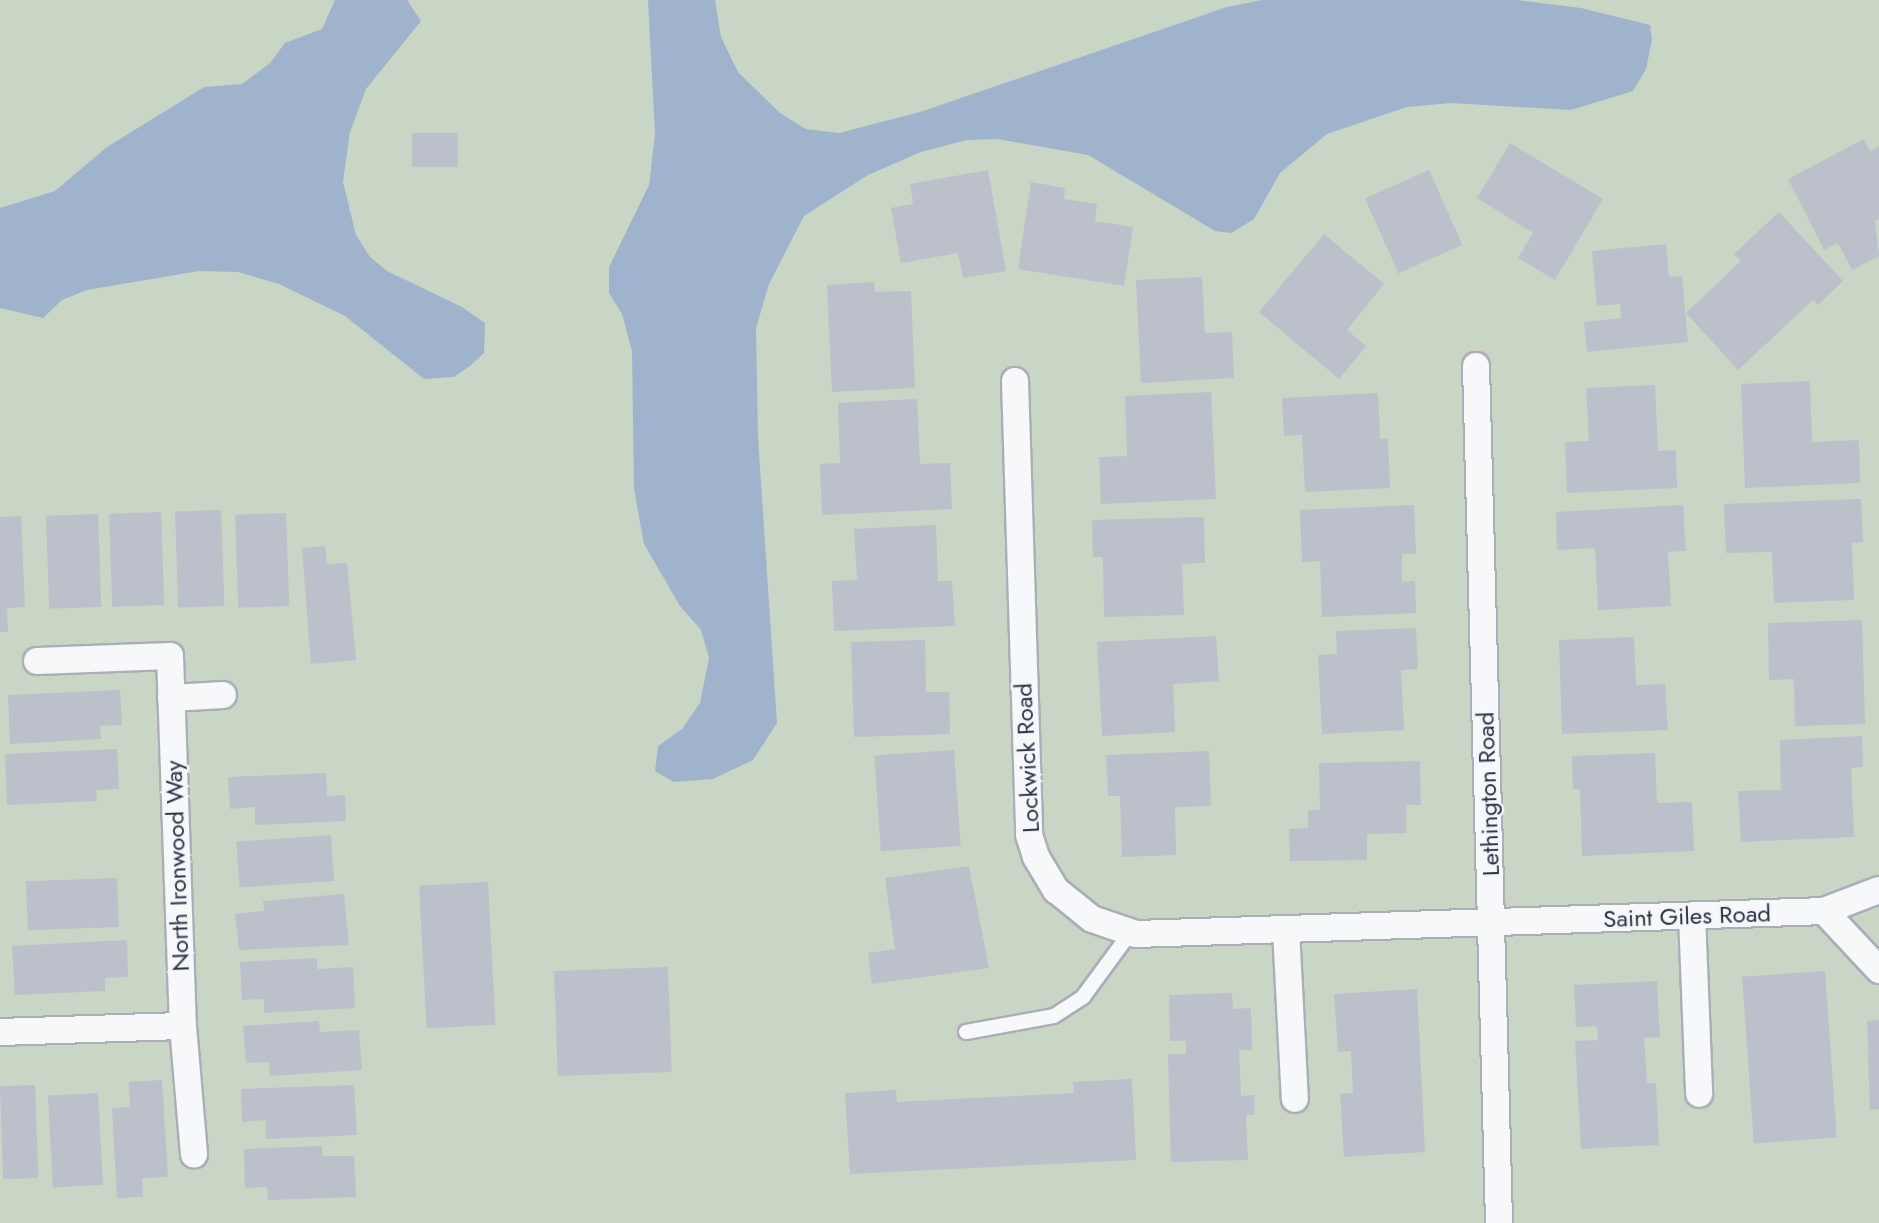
<!DOCTYPE html>
<style>
body{margin:0}
#map{position:relative;width:1879px;height:1223px;overflow:hidden;background:#e4e7ec;font-family:Jost,sans-serif}
div>[style]{position:absolute}
.green>*{inset:0;background:#c9d6c5;transform-origin:0 0}
.water>*{inset:0;background:#9fb4cc}
.building>*{inset:0;background:#bbc0ca;transform-origin:0 0}
.roads{filter:drop-shadow(2px 0 #a9aeb7) drop-shadow(-2px 0 #a9aeb7) drop-shadow(0 2px #a9aeb7) drop-shadow(0 -2px #a9aeb7)}
.service>*{height:14px;margin:-7px;padding:0 7px;transform-origin:7px;border-radius:7px;background:#f7f8fa}
.minor>*{height:26px;margin:-13px;padding:0 13px;transform-origin:13px;border-radius:13px;background:#f7f8fa}
span{translate:-50% -50%;white-space:nowrap;text-align:center;line-height:1.15;-webkit-text-stroke:5px #f4f6f9;paint-order:stroke}
.street-label{font-size:24px;color:#2b3445}
</style>
<div id="map">
<div class="green">
<i style="left:0;top:0;width:1879px;height:1223px"></i>
</div>
<div class="water">
<i style="clip-path:polygon(335px 0,407px 0,421px 21px,366px 89px,350px 132px,343px 182px,356px 235px,370px 257px,387px 271px,462px 307px,485px 323px,484px 353px,470px 366px,454px 377px,424px 379px,345px 316px,279px 284px,238px 272px,199px 271px,87px 290px,62px 300px,43px 318px,0 308px,0 208px,55px 191px,107px 147px,204px 87px,242px 84px,270px 63px,285px 43px,322px 29px)"></i>
<i style="clip-path:polygon(648px 0,715px 0,721px 37px,738px 72px,780px 113px,806px 129px,839px 133px,920px 112px,1227px 7px,1262px 0,1517px 0,1581px 8px,1650px 25px,1652px 40px,1646px 69px,1633px 91px,1571px 110px,1451px 103px,1407px 107px,1327px 134px,1280px 173px,1254px 219px,1231px 233px,1215px 231px,1088px 155px,997px 139px,967px 140px,921px 152px,868px 175px,804px 216px,769px 284px,756px 328px,758px 437px,777px 723px,753px 760px,713px 779px,674px 782px,655px 771px,658px 746px,682px 729px,700px 703px,709px 658px,701px 630px,680px 606px,644px 544px,634px 489px,632px 351px,622px 314px,609px 293px,609px 267px,649px 185px,655px 134px)"></i>
</div>
<div class="building">
<i style="left:412px;top:133px;width:46px;height:34px"></i>
<i style="clip-path:polygon(1864px 139px,1870px 151px,1879px 146px,1879px 219px,1875px 221px,1879px 256px,1852px 270px,1838px 243px,1824px 250px,1788px 179px)"></i>
<i style="clip-path:polygon(1510px 143px,1603px 199px,1555px 280px,1518px 258px,1533px 233px,1477px 198px)"></i>
<i style="clip-path:polygon(988px 170px,1006px 271px,963px 278px,958px 253px,901px 263px,891px 208px,913px 204px,910px 184px)"></i>
<i style="left:1429px;top:170px;width:82px;height:70px;rotate:66deg"></i>
<i style="clip-path:polygon(1031px 182px,1065px 188px,1064px 199px,1097px 204px,1095px 221px,1133px 227px,1124px 286px,1018px 269px)"></i>
<i style="clip-path:polygon(1779px 212px,1843px 281px,1818px 305px,1813px 300px,1738px 370px,1686px 313px,1741px 261px,1734px 254px)"></i>
<i style="clip-path:polygon(1324px 234px,1384px 284px,1347px 330px,1366px 346px,1339px 379px,1259px 312px)"></i>
<i style="clip-path:polygon(1666px 244px,1669px 277px,1682px 276px,1688px 342px,1587px 352px,1584px 322px,1621px 318px,1620px 304px,1597px 306px,1592px 251px)"></i>
<i style="clip-path:polygon(1202px 277px,1205px 333px,1232px 332px,1234px 378px,1141px 383px,1136px 280px)"></i>
<i style="clip-path:polygon(874px 282px,875px 292px,911px 291px,915px 388px,832px 392px,827px 285px)"></i>
<i style="clip-path:polygon(1810px 381px,1812px 442px,1859px 440px,1860px 483px,1745px 488px,1741px 384px)"></i>
<i style="clip-path:polygon(1655px 385px,1658px 451px,1676px 450px,1677px 488px,1567px 493px,1565px 442px,1589px 441px,1586px 388px)"></i>
<i style="clip-path:polygon(1211px 392px,1216px 499px,1101px 504px,1099px 457px,1127px 456px,1125px 396px)"></i>
<i style="clip-path:polygon(1378px 393px,1380px 439px,1388px 439px,1390px 488px,1305px 492px,1302px 435px,1284px 436px,1282px 398px)"></i>
<i style="clip-path:polygon(917px 399px,920px 464px,950px 463px,952px 509px,822px 515px,820px 464px,840px 463px,838px 403px)"></i>
<i style="clip-path:polygon(1861px 499px,1863px 542px,1852px 543px,1854px 600px,1774px 603px,1772px 552px,1726px 553px,1724px 504px)"></i>
<i style="clip-path:polygon(1414px 505px,1416px 554px,1402px 554px,1402px 582px,1415px 581px,1416px 613px,1322px 617px,1320px 561px,1302px 562px,1300px 510px)"></i>
<i style="clip-path:polygon(1683px 505px,1686px 551px,1668px 552px,1671px 606px,1598px 610px,1595px 548px,1557px 550px,1556px 512px)"></i>
<i style="left:221px;top:510px;width:96px;height:46px;rotate:88deg"></i>
<i style="left:161px;top:512px;width:93px;height:52px;rotate:88deg"></i>
<i style="left:286px;top:513px;width:93px;height:51px;rotate:88deg"></i>
<i style="left:98px;top:514px;width:93px;height:52px;rotate:88deg"></i>
<i style="clip-path:polygon(21px 516px,25px 607px,7px 608px,8px 632px,0 632px,0 517px)"></i>
<i style="clip-path:polygon(1204px 517px,1205px 563px,1182px 564px,1184px 615px,1104px 617px,1103px 557px,1093px 557px,1092px 520px)"></i>
<i style="clip-path:polygon(936px 525px,938px 581px,952px 581px,955px 626px,834px 631px,832px 581px,857px 580px,854px 529px)"></i>
<i style="clip-path:polygon(325px 546px,327px 564px,347px 563px,356px 660px,311px 664px,302px 548px)"></i>
<i style="clip-path:polygon(1862px 620px,1865px 724px,1795px 726px,1794px 679px,1769px 680px,1768px 623px)"></i>
<i style="clip-path:polygon(1416px 628px,1418px 669px,1401px 670px,1404px 730px,1322px 734px,1318px 655px,1337px 654px,1336px 631px)"></i>
<i style="clip-path:polygon(1216px 636px,1219px 681px,1173px 684px,1175px 732px,1102px 736px,1097px 642px)"></i>
<i style="clip-path:polygon(1634px 637px,1636px 685px,1665px 684px,1668px 730px,1562px 734px,1559px 640px)"></i>
<i style="clip-path:polygon(925px 640px,926px 692px,949px 692px,950px 734px,854px 737px,851px 642px)"></i>
<i style="clip-path:polygon(120px 690px,122px 725px,100px 726px,101px 739px,10px 744px,8px 695px)"></i>
<i style="clip-path:polygon(1862px 736px,1863px 767px,1851px 768px,1854px 837px,1741px 842px,1738px 791px,1781px 790px,1780px 740px)"></i>
<i style="clip-path:polygon(117px 749px,119px 789px,96px 790px,97px 801px,7px 805px,5px 754px)"></i>
<i style="left:954px;top:750px;width:96px;height:80px;rotate:86deg"></i>
<i style="clip-path:polygon(1209px 751px,1211px 806px,1175px 807px,1176px 855px,1122px 857px,1120px 796px,1108px 796px,1106px 755px)"></i>
<i style="clip-path:polygon(1655px 753px,1657px 803px,1692px 802px,1694px 851px,1582px 856px,1580px 789px,1573px 789px,1572px 756px)"></i>
<i style="clip-path:polygon(1420px 761px,1421px 805px,1406px 805px,1406px 833px,1367px 834px,1367px 860px,1290px 861px,1289px 829px,1308px 828px,1308px 810px,1320px 810px,1319px 763px)"></i>
<i style="clip-path:polygon(326px 773px,327px 796px,345px 795px,346px 821px,255px 825px,255px 807px,230px 809px,228px 777px)"></i>
<i style="left:331px;top:835px;width:46px;height:95px;rotate:86deg"></i>
<i style="clip-path:polygon(969px 866px,989px 968px,872px 984px,868px 953px,895px 949px,885px 878px)"></i>
<i style="left:117px;top:878px;width:49px;height:91px;rotate:88deg"></i>
<i style="left:488px;top:882px;width:143px;height:69px;rotate:87deg"></i>
<i style="clip-path:polygon(344px 894px,349px 945px,239px 950px,235px 914px,264px 911px,263px 901px)"></i>
<i style="clip-path:polygon(127px 940px,128px 977px,105px 978px,105px 991px,15px 995px,12px 946px)"></i>
<i style="clip-path:polygon(317px 958px,317px 969px,353px 967px,355px 1008px,264px 1013px,264px 999px,242px 1000px,240px 962px)"></i>
<i style="left:668px;top:967px;width:105px;height:114px;rotate:88deg"></i>
<i style="left:1825px;top:971px;width:167px;height:83px;rotate:86deg"></i>
<i style="clip-path:polygon(1657px 981px,1660px 1037px,1644px 1038px,1647px 1083px,1656px 1083px,1659px 1145px,1581px 1149px,1575px 1041px,1598px 1040px,1597px 1026px,1576px 1027px,1574px 985px)"></i>
<i style="clip-path:polygon(1417px 989px,1425px 1152px,1344px 1157px,1340px 1094px,1353px 1093px,1351px 1051px,1338px 1052px,1334px 994px)"></i>
<i style="clip-path:polygon(1232px 993px,1233px 1009px,1251px 1008px,1252px 1050px,1239px 1050px,1241px 1096px,1254px 1095px,1254px 1115px,1246px 1115px,1248px 1160px,1171px 1162px,1168px 1054px,1186px 1054px,1186px 1041px,1170px 1041px,1169px 995px)"></i>
<i style="clip-path:polygon(1879px 1020px,1879px 1109px,1870px 1110px,1867px 1021px)"></i>
<i style="clip-path:polygon(319px 1021px,320px 1032px,359px 1030px,362px 1070px,270px 1076px,269px 1062px,246px 1063px,243px 1026px)"></i>
<i style="clip-path:polygon(1132px 1079px,1136px 1160px,850px 1174px,845px 1093px,896px 1090px,897px 1102px,1074px 1093px,1073px 1082px)"></i>
<i style="clip-path:polygon(162px 1080px,168px 1177px,142px 1178px,143px 1197px,117px 1198px,112px 1108px,130px 1107px,129px 1082px)"></i>
<i style="left:35px;top:1085px;width:93px;height:35px;rotate:88deg"></i>
<i style="clip-path:polygon(354px 1085px,357px 1135px,266px 1139px,266px 1120px,242px 1122px,241px 1089px)"></i>
<i style="left:98px;top:1093px;width:92px;height:50px;rotate:87deg"></i>
<i style="clip-path:polygon(322px 1146px,322px 1156px,354px 1156px,356px 1197px,268px 1200px,267px 1187px,245px 1188px,244px 1149px)"></i>
</div>
<div class="roads">
<div class="service">
<i style="left:966px;top:1032px;width:89px;rotate:-10.3deg"></i>
<i style="left:1054px;top:1016px;width:35px;rotate:-33deg"></i>
<i style="left:1083px;top:997px;width:79px;rotate:-53.7deg"></i>
</div>
<div class="minor">
<i style="left:1476px;top:366px;width:857px;rotate:88.46deg"></i>
<i style="left:1015px;top:381px;width:454px;rotate:88.2deg"></i>
<i style="left:1029px;top:835px;width:23px;rotate:72deg"></i>
<i style="left:1036px;top:857px;width:39px;rotate:59deg"></i>
<i style="left:1056px;top:890px;width:46px;rotate:38.9deg"></i>
<i style="left:1092px;top:919px;width:46px;rotate:18.8deg"></i>
<i style="left:1136px;top:934px;width:688px;rotate:-1.91deg"></i>
<i style="left:1824px;top:911px;width:59px;rotate:-20.9deg"></i>
<i style="left:37px;top:661px;width:133px;rotate:-2.2deg"></i>
<i style="left:170px;top:656px;width:370px;rotate:88deg"></i>
<i style="left:183px;top:1026px;width:129px;rotate:85.1deg"></i>
<i style="left:171px;top:698px;width:52px;rotate:-3.3deg"></i>
<i style="left:1824px;top:911px;width:81px;rotate:47deg"></i>
<i style="left:1692px;top:916px;width:178px;rotate:87.7deg"></i>
<i style="left:1286px;top:930px;width:169px;rotate:87deg"></i>
<i style="left:0;top:1032px;width:183px;rotate:-1.9deg"></i>
</div>
</div>
<div class="street-label">
<span style="left:1027px;top:758px;rotate:-93deg">Lockwick Road</span>
<span style="left:1488px;top:794px;rotate:-92deg">Lethington Road</span>
<span style="left:177px;top:866px;rotate:-92deg">North Ironwood Way</span>
<span style="left:1687px;top:916px;rotate:-2deg">Saint Giles Road</span>
</div>
</div>
